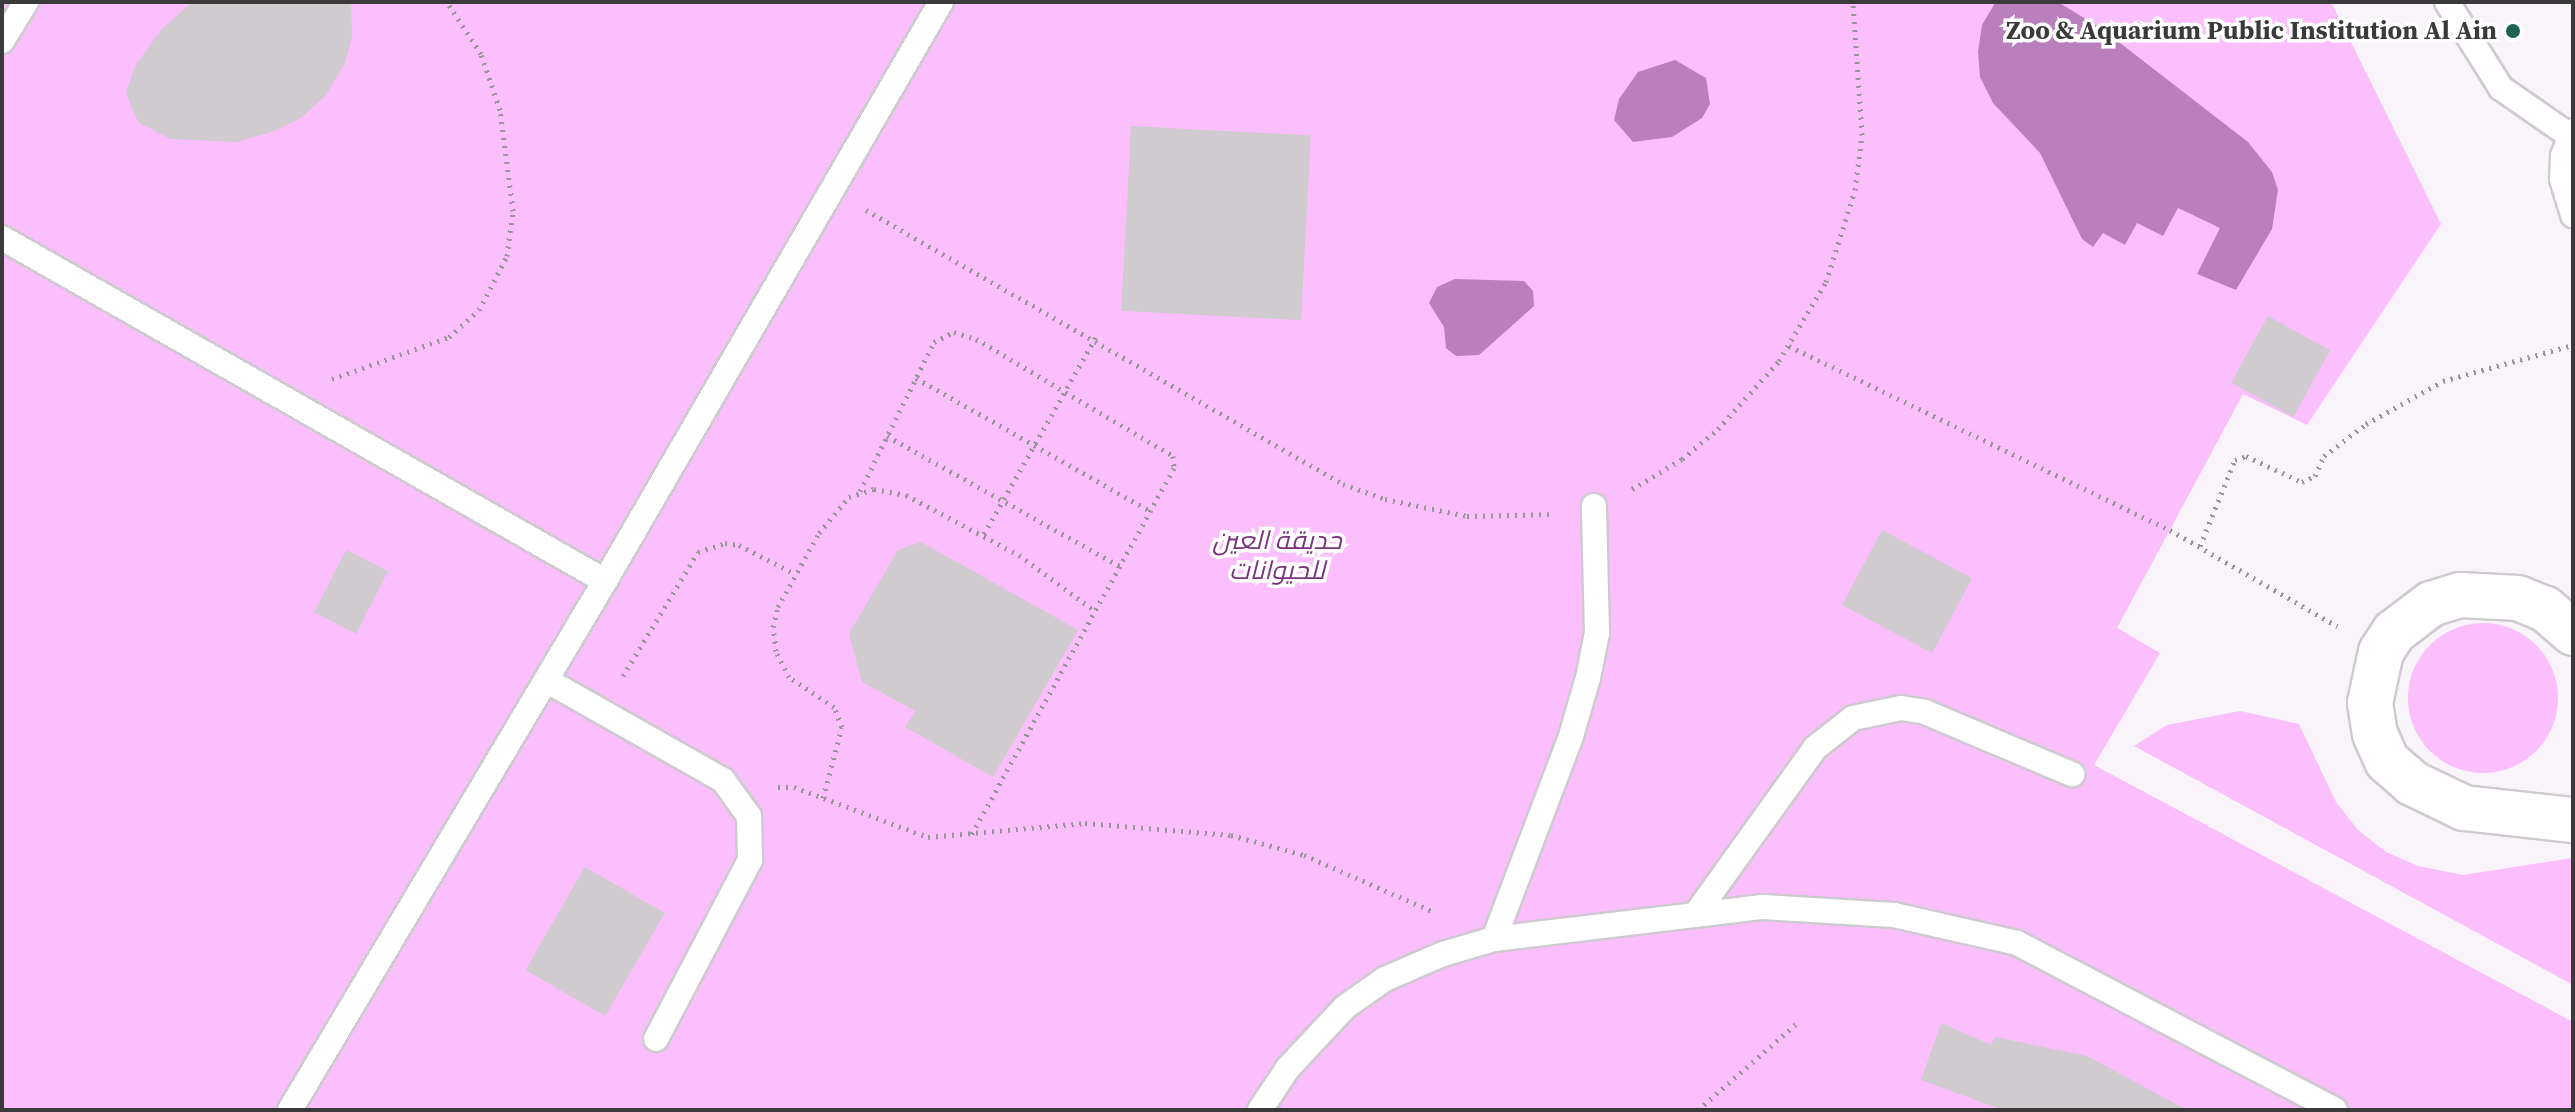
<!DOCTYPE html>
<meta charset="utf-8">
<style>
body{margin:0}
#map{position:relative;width:2575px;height:1112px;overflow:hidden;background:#f9f4f9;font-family:"Source Serif 4",Cairo,serif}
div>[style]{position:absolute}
.green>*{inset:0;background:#fabffc}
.round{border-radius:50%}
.water>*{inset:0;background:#ba80bd}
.building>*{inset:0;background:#cfcbcf;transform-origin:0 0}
.path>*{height:5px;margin-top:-2.5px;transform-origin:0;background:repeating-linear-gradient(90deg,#989598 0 2px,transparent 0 8px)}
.roads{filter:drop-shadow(2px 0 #cfcacf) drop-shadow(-2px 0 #cfcacf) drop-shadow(0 2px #cfcacf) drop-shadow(0 -2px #cfcacf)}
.service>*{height:24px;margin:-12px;padding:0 12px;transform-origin:12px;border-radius:12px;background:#fff}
.minor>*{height:44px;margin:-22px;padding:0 22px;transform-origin:22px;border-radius:22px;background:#fff}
.dots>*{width:22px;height:22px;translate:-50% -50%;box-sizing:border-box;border:4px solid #fff;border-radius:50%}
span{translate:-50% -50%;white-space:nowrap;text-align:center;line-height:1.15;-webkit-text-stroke:7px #fff;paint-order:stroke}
.poi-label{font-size:26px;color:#3b3a3b;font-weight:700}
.right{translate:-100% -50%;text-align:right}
.park-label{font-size:26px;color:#7a347f;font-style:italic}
.frame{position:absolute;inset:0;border:4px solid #3b3a3b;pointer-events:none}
</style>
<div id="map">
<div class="green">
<i style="clip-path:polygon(2px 2px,2331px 2px,2441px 224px,2307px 425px,2243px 394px,2117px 628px,2160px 653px,2094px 765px,2573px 1022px,2573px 1110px,2px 1110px)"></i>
<i class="round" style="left:2408px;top:623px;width:150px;height:150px"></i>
<i style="clip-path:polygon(2240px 711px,2299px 724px,2336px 802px,2358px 830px,2386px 852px,2418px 866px,2463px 875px,2573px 858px,2573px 985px,2134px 746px,2167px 725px)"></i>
</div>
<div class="water">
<i style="clip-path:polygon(2058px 2px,2102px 29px,2248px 142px,2272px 172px,2278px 190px,2272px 229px,2236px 290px,2197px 274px,2220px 228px,2178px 208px,2163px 236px,2137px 223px,2125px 245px,2103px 233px,2093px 247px,2082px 239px,2040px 153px,1993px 103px,1980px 77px,1978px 52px,1982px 25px,1995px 3px)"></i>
<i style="clip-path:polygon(1675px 60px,1706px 78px,1710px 104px,1702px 118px,1672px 137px,1633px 142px,1614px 120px,1619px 99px,1638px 72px)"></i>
<i style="clip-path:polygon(1455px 279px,1524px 281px,1533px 291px,1534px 306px,1479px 355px,1456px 356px,1446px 348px,1444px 327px,1429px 303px,1437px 287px)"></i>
</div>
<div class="building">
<i style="clip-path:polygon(192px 2px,351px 2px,352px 36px,345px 63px,326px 95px,302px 117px,274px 131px,237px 142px,170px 139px,138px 122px,126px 93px,135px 66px,161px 30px)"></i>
<i style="left:1131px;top:126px;width:180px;height:185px;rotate:3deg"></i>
<i style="left:2268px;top:316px;width:71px;height:76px;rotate:29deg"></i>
<i style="left:1882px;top:530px;width:102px;height:85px;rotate:28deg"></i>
<i style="clip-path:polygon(921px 542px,1078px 630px,993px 777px,905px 727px,915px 711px,862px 682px,849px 634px,898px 550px)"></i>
<i style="left:346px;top:550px;width:47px;height:70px;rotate:27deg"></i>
<i style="left:585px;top:867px;width:92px;height:119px;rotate:30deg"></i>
<i style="clip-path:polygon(1941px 1023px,1991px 1045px,1995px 1037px,2087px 1056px,2187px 1110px,2003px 1110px,1921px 1080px)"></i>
</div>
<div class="path">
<i style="left:866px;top:210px;width:550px;rotate:29.87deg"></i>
<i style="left:1343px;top:484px;width:45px;rotate:19.7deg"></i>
<i style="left:1385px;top:499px;width:84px;rotate:11.7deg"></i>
<i style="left:1467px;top:516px;width:87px;rotate:-1.3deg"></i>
<i style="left:1789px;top:346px;width:423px;rotate:25.8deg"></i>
<i style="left:2170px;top:530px;width:193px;rotate:29.9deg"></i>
<i style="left:916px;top:378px;width:269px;rotate:29.6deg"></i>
<i style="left:332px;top:379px;width:124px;rotate:-19.7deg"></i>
<i style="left:449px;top:337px;width:40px;rotate:-42deg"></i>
<i style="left:479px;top:310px;width:61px;rotate:-62.6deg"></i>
<i style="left:507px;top:256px;width:45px;rotate:-82.4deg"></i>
<i style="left:513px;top:211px;width:102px;rotate:-97.3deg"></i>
<i style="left:500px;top:110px;width:59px;rotate:-108.7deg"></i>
<i style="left:481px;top:54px;width:62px;rotate:-123.2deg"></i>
<i style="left:887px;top:436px;width:267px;rotate:29.2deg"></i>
<i style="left:1632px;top:489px;width:58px;rotate:-31deg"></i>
<i style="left:1682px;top:459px;width:47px;rotate:-39.8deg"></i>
<i style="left:1718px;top:429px;width:91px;rotate:-48.1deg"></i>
<i style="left:1779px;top:361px;width:92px;rotate:-59.3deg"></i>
<i style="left:1826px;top:282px;width:96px;rotate:-72.5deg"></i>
<i style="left:1855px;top:190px;width:55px;rotate:-82.7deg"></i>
<i style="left:1862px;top:135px;width:133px;rotate:-93.9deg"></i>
<i style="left:860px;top:491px;width:166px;rotate:-63.6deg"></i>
<i style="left:934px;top:342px;width:22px;rotate:-27deg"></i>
<i style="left:954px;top:332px;width:23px;rotate:18deg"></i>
<i style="left:976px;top:339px;width:229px;rotate:30.7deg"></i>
<i style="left:1173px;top:456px;width:12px;rotate:85deg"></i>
<i style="left:1174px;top:468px;width:420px;rotate:118.9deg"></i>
<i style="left:984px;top:534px;width:227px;rotate:-60.4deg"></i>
<i style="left:2200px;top:546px;width:93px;rotate:-67.9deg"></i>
<i style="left:2235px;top:460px;width:12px;rotate:-20deg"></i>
<i style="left:2246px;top:456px;width:62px;rotate:24.9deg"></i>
<i style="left:2302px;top:482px;width:14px;rotate:-25deg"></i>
<i style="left:2315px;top:476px;width:22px;rotate:-66deg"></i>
<i style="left:2324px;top:456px;width:53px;rotate:-37.3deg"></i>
<i style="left:2366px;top:424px;width:88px;rotate:-29.2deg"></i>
<i style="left:2443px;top:381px;width:135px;rotate:-15.5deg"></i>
<i style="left:623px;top:676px;width:145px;rotate:-58.8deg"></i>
<i style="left:698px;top:552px;width:28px;rotate:-18deg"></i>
<i style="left:725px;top:543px;width:14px;rotate:8deg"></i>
<i style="left:739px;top:545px;width:63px;rotate:27.4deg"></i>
<i style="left:778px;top:787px;width:16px"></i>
<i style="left:794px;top:787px;width:143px;rotate:20.5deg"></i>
<i style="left:928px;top:837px;width:158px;rotate:-5.1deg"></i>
<i style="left:1085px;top:823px;width:146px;rotate:4.7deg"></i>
<i style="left:1231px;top:835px;width:76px;rotate:15.3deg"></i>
<i style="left:1304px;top:855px;width:142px;rotate:23.7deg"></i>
<i style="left:823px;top:798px;width:73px;rotate:-75deg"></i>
<i style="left:842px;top:727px;width:22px;rotate:-112deg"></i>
<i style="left:834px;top:707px;width:54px;rotate:-146.3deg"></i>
<i style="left:789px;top:677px;width:29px;rotate:-117deg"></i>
<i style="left:776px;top:651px;width:24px;rotate:-97deg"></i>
<i style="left:773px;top:627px;width:21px;rotate:-76deg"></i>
<i style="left:778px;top:607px;width:85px;rotate:-61deg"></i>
<i style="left:819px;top:533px;width:47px;rotate:-50.2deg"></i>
<i style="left:849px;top:497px;width:26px;rotate:-18deg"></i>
<i style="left:874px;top:489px;width:33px;rotate:11deg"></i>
<i style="left:906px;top:495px;width:128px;rotate:28deg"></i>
<i style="left:1019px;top:555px;width:94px;rotate:36.4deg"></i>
<i style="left:1698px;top:1110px;width:130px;rotate:-41.3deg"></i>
</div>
<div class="roads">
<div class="service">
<i style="left:2447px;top:2px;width:102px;rotate:57.9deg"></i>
<i style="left:2501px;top:88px;width:84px;rotate:34.8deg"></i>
<i style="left:2px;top:41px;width:46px;rotate:-58.4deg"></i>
<i style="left:2573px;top:131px;width:27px;rotate:112deg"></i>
<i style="left:2563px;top:156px;width:23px;rotate:92deg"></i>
<i style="left:2562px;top:179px;width:38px;rotate:73deg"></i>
<i style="left:2px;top:238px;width:694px;rotate:29.63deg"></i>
<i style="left:605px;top:581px;width:669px;rotate:-59.87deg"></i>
<i style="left:546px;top:680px;width:203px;rotate:29.5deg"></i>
<i style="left:723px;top:780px;width:44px;rotate:54.2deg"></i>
<i style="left:749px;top:816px;width:44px;rotate:88.7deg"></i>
<i style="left:750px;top:860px;width:202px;rotate:117.7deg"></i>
<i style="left:1698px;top:911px;width:201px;rotate:-54.3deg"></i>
<i style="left:1815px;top:748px;width:48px;rotate:-38.3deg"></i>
<i style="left:1853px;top:718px;width:49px;rotate:-11.8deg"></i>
<i style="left:1901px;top:708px;width:24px;rotate:9deg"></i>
<i style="left:1925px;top:712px;width:160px;rotate:22.9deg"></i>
<i style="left:1494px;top:939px;width:217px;rotate:-69.2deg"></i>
<i style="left:1571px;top:736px;width:60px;rotate:-73.7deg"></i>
<i style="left:1588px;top:678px;width:46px;rotate:-78.7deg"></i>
<i style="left:1597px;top:633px;width:127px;rotate:-91.4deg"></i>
<i style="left:290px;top:1110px;width:616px;rotate:-59.23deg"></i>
<i style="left:1260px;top:1110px;width:50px;rotate:-56.3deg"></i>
<i style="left:1288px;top:1068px;width:83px;rotate:-46.9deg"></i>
<i style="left:1345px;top:1007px;width:49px;rotate:-35deg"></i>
<i style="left:1385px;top:979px;width:63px;rotate:-23.3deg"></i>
<i style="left:1443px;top:954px;width:53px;rotate:-16.4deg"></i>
<i style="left:1494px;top:939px;width:271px;rotate:-6.8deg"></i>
<i style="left:1763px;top:907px;width:131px;rotate:3.5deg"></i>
<i style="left:1894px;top:915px;width:126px;rotate:12.8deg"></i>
<i style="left:2017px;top:943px;width:359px;rotate:27.7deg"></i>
</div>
<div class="minor">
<i style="left:2573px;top:633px;width:37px;rotate:-139deg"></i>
<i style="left:2545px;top:609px;width:29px;rotate:-158deg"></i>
<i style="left:2518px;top:598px;width:58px;rotate:-177deg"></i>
<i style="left:2460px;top:595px;width:30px;rotate:163deg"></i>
<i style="left:2431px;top:604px;width:46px;rotate:142.9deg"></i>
<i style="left:2394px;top:632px;width:24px;rotate:123deg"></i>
<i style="left:2381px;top:652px;width:52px;rotate:102.2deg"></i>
<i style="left:2370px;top:703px;width:31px;rotate:81deg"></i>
<i style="left:2375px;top:734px;width:30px;rotate:66deg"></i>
<i style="left:2387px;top:761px;width:33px;rotate:41deg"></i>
<i style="left:2412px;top:783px;width:58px;rotate:25.7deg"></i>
<i style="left:2464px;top:808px;width:110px;rotate:6.3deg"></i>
</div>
</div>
<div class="dots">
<i style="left:2513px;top:31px;background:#1e6253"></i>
</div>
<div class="poi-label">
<span class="right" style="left:2497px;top:31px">Zoo &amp; Aquarium Public Institution Al Ain</span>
</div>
<div class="park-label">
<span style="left:1277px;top:556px">حديقة العين<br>للحيوانات</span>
</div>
<div class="frame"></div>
</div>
